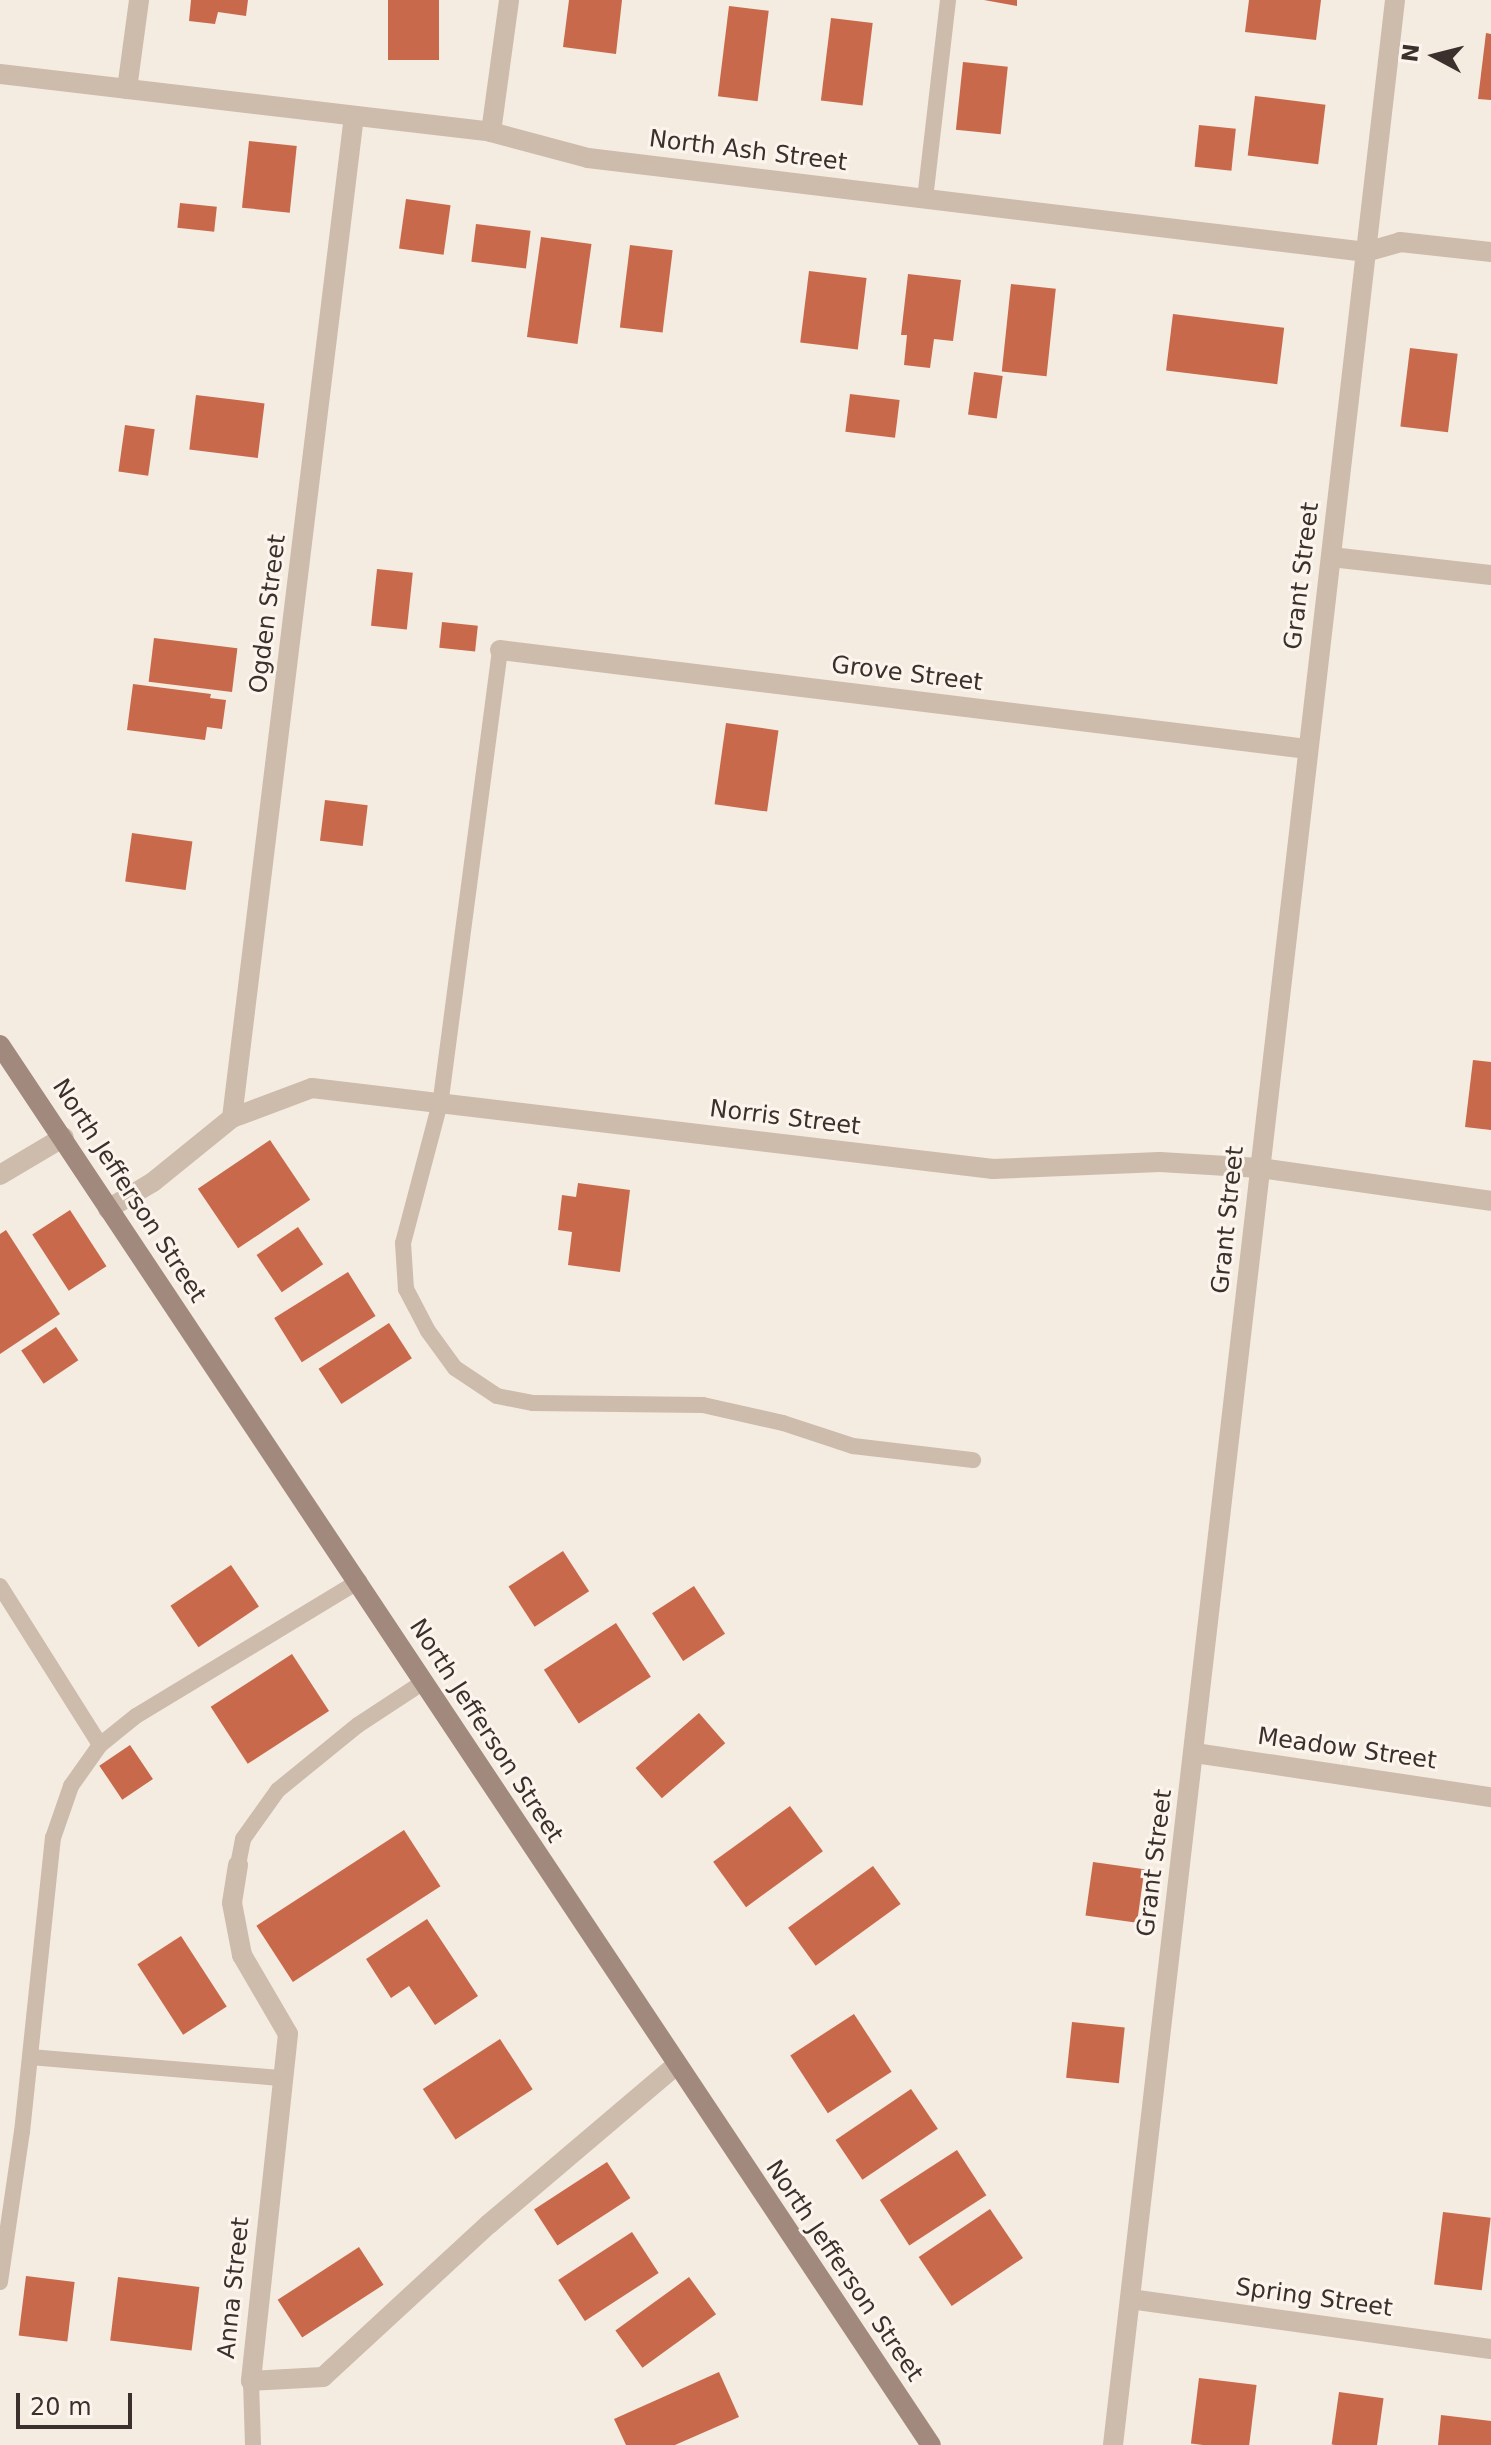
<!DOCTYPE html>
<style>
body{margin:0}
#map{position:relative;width:1491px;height:2445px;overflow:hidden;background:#f4ebe1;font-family:"DejaVu Sans",sans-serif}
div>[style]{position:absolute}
.building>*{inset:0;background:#c8694b;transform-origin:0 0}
.service>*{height:16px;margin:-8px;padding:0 8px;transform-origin:8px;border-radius:8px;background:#cdbbac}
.minor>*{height:20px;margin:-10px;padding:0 10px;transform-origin:10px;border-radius:10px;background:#cdbbac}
.secondary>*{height:20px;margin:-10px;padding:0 10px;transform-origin:10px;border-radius:10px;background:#a18a7d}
span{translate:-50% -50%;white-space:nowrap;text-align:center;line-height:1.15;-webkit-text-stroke:6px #fbf5ee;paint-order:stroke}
.street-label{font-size:24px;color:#3b302b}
.north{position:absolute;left:1395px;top:16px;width:80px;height:80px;-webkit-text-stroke:6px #fbf5ee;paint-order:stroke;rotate:277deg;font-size:22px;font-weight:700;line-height:32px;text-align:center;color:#3b302b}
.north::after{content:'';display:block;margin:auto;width:28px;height:36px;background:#3b302b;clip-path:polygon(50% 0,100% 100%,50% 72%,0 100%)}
.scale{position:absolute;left:16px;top:2393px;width:116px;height:36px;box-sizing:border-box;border:4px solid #3b302b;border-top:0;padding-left:10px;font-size:24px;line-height:28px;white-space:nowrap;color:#3b302b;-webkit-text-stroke:6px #fbf5ee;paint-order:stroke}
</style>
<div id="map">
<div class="building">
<i style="clip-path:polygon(191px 0,248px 0,246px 16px,218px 12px,215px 24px,189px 21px)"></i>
<i style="left:388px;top:0;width:51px;height:60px"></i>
<i style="clip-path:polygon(569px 0,622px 0,616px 54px,563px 47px)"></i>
<i style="clip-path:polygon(984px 0,1017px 0,1017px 6px)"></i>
<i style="clip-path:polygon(1249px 0,1321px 0,1316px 40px,1245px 32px)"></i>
<i style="left:729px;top:6px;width:40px;height:91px;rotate:7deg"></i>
<i style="left:831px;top:18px;width:42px;height:83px;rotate:7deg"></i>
<i style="clip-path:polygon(1486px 33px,1491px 34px,1491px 100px,1478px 99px)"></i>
<i style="left:963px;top:62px;width:45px;height:68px;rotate:6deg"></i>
<i style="left:1255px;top:96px;width:71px;height:60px;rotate:7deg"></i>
<i style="left:1199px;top:125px;width:37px;height:42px;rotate:6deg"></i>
<i style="left:249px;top:141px;width:48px;height:67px;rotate:6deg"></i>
<i style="left:406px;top:199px;width:45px;height:50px;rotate:8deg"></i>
<i style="left:180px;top:203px;width:37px;height:25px;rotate:6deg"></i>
<i style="left:476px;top:224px;width:55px;height:38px;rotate:7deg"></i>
<i style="left:541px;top:237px;width:51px;height:101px;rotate:8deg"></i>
<i style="left:630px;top:245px;width:43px;height:83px;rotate:7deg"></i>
<i style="left:809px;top:271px;width:58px;height:72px;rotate:7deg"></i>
<i style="clip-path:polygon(908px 274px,961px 280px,953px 341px,934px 339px,930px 368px,904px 365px,907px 335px,901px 335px)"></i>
<i style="left:1011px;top:284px;width:45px;height:88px;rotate:6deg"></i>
<i style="left:1173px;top:314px;width:112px;height:57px;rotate:7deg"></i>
<i style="left:1410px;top:348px;width:48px;height:79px;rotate:7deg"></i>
<i style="left:974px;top:372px;width:29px;height:43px;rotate:8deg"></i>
<i style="left:850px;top:394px;width:50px;height:38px;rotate:7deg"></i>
<i style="left:196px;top:395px;width:69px;height:55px;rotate:7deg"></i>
<i style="left:125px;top:425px;width:30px;height:47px;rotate:8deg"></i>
<i style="left:377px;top:569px;width:36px;height:57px;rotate:6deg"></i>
<i style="left:442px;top:622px;width:36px;height:26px;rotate:6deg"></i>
<i style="left:154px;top:638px;width:84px;height:44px;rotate:7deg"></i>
<i style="clip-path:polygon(133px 684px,211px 694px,210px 698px,226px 700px,222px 729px,207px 727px,205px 740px,127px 730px)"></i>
<i style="left:726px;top:723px;width:53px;height:82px;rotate:8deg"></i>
<i style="left:325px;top:800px;width:43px;height:41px;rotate:7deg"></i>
<i style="left:132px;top:833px;width:61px;height:49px;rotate:8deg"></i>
<i style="clip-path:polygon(1473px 1060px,1491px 1062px,1491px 1130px,1465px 1127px)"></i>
<i style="left:270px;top:1140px;width:72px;height:87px;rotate:56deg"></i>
<i style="clip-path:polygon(578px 1183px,630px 1190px,620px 1272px,568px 1265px,572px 1232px,558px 1230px,562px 1195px,576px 1197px)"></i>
<i style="left:70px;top:1210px;width:67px;height:45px;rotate:57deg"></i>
<i style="left:298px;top:1227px;width:45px;height:50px;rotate:56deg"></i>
<i style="clip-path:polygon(6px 1230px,60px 1314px,0 1354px,0 1234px)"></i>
<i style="left:348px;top:1272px;width:52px;height:87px;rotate:58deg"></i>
<i style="left:389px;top:1323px;width:42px;height:84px;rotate:57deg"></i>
<i style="left:56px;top:1327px;width:40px;height:42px;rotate:56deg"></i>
<i style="left:563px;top:1551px;width:48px;height:65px;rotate:57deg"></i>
<i style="left:231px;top:1565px;width:50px;height:73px;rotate:56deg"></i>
<i style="left:694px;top:1586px;width:57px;height:50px;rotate:57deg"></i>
<i style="left:616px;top:1623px;width:64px;height:86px;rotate:57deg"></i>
<i style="left:292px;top:1654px;width:68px;height:97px;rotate:57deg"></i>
<i style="left:699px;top:1713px;width:40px;height:84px;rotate:49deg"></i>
<i style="left:130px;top:1745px;width:41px;height:37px;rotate:56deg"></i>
<i style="left:790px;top:1806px;width:56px;height:95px;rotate:54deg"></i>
<i style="left:404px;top:1830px;width:67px;height:176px;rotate:57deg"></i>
<i style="left:1093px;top:1862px;width:52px;height:54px;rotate:8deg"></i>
<i style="left:873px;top:1866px;width:47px;height:105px;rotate:54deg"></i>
<i style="clip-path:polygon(427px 1919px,478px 1996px,435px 2025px,409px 1986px,391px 1998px,366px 1959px)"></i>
<i style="left:181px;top:1936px;width:84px;height:52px;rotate:57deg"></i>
<i style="left:854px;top:2014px;width:69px;height:76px;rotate:57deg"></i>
<i style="left:1072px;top:2022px;width:53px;height:56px;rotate:6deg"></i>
<i style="left:500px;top:2039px;width:60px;height:92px;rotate:57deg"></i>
<i style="left:911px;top:2089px;width:48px;height:91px;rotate:56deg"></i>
<i style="left:957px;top:2150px;width:54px;height:92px;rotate:57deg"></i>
<i style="left:607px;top:2162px;width:43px;height:87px;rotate:57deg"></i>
<i style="left:990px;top:2209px;width:59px;height:86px;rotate:56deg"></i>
<i style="left:1443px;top:2212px;width:48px;height:73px;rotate:7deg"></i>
<i style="left:632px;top:2232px;width:49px;height:88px;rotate:57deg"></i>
<i style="left:359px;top:2247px;width:45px;height:97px;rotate:57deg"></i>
<i style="left:26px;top:2276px;width:49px;height:60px;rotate:7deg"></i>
<i style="left:118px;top:2277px;width:82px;height:64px;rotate:7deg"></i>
<i style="left:689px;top:2277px;width:46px;height:91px;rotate:54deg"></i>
<i style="clip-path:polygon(719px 2372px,739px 2417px,675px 2445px,626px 2445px,614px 2419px)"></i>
<i style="left:1199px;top:2378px;width:58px;height:66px;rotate:7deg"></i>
<i style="left:1339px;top:2392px;width:45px;height:53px;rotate:8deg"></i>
<i style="clip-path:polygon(1441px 2415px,1491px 2421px,1491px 2445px,1438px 2445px)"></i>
</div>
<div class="service">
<i style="left:925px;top:199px;width:200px;rotate:-83.4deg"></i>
<i style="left:500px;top:650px;width:457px;rotate:97.5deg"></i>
<i style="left:440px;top:1103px;width:145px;rotate:104.8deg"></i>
<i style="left:403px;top:1243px;width:46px;rotate:86.3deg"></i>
<i style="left:406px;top:1289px;width:47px;rotate:62.4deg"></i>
<i style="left:428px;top:1331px;width:46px;rotate:53.9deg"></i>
<i style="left:455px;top:1368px;width:50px;rotate:33.7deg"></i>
<i style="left:497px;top:1396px;width:37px;rotate:11deg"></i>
<i style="left:533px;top:1403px;width:170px;rotate:0.7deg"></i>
<i style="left:703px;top:1405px;width:82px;rotate:12.7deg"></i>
<i style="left:783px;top:1423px;width:74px;rotate:18.2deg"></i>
<i style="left:853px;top:1446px;width:121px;rotate:6.7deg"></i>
<i style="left:0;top:1586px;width:188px;rotate:57.8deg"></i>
<i style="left:238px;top:1865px;width:26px;rotate:-79deg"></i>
<i style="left:243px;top:1839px;width:60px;rotate:-54.5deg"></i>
<i style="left:278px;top:1790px;width:103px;rotate:-39.1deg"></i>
<i style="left:358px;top:1725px;width:77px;rotate:-33.3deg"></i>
<i style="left:30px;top:2057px;width:253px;rotate:4.8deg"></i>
<i style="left:0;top:2282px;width:152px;rotate:-81.7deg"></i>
<i style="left:22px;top:2132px;width:296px;rotate:-84deg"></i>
<i style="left:53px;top:1838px;width:55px;rotate:-70.9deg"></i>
<i style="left:71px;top:1786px;width:50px;rotate:-54.7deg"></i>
<i style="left:100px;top:1745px;width:46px;rotate:-38.9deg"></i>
<i style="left:136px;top:1716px;width:261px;rotate:-31.2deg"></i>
<i style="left:251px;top:2381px;width:64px;rotate:88.2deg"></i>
</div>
<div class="minor">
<i style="left:0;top:74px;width:494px;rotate:6.7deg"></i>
<i style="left:491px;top:132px;width:100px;rotate:15deg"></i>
<i style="left:588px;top:158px;width:784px;rotate:6.89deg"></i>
<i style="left:1366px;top:252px;width:35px;rotate:-16deg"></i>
<i style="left:1400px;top:242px;width:92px;rotate:6.3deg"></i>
<i style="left:127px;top:89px;width:90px;rotate:-82.3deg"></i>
<i style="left:491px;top:132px;width:133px;rotate:-82.2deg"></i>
<i style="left:1331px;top:557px;width:161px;rotate:6.4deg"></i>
<i style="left:500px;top:650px;width:814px;rotate:6.99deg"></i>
<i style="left:232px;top:1118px;width:1009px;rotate:-83.06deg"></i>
<i style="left:0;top:1175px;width:74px;rotate:-30.7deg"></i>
<i style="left:108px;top:1209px;width:52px;rotate:-31deg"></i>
<i style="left:153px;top:1182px;width:102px;rotate:-39deg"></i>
<i style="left:232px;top:1118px;width:85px;rotate:-20.6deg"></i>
<i style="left:312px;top:1088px;width:686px;rotate:6.78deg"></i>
<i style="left:993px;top:1169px;width:167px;rotate:-2.4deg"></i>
<i style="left:1160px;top:1162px;width:100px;rotate:3.4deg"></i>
<i style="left:1260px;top:1168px;width:233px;rotate:8.1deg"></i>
<i style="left:1195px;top:1753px;width:299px;rotate:8.5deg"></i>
<i style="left:238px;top:1865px;width:38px;rotate:99deg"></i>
<i style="left:232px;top:1903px;width:53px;rotate:79.1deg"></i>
<i style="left:242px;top:1955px;width:91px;rotate:59.8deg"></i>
<i style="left:288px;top:2034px;width:349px;rotate:96.1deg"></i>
<i style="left:251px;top:2381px;width:72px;rotate:-3.2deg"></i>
<i style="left:323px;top:2377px;width:226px;rotate:-42.7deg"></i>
<i style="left:489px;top:2224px;width:244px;rotate:-40.3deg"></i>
<i style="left:1130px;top:2299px;width:364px;rotate:7.9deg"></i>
<i style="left:1113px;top:2445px;width:2461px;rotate:-83.42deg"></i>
</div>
<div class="secondary">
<i style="left:0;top:1045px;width:1681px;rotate:56.38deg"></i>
</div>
<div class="street-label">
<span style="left:748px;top:151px;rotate:7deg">North Ash Street</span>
<span style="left:1302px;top:576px;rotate:-83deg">Grant Street</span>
<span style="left:268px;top:614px;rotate:-83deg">Ogden Street</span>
<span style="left:907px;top:674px;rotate:7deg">Grove Street</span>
<span style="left:785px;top:1118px;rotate:7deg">Norris Street</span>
<span style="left:129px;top:1191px;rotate:57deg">North Jefferson Street</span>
<span style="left:1228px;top:1220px;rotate:-84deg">Grant Street</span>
<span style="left:486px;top:1731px;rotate:57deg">North Jefferson Street</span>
<span style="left:1347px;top:1749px;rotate:8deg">Meadow Street</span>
<span style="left:1155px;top:1863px;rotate:-83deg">Grant Street</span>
<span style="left:844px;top:2271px;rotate:56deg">North Jefferson Street</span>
<span style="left:234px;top:2288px;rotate:-84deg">Anna Street</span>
<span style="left:1314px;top:2298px;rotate:8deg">Spring Street</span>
</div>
<div class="north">N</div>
<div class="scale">20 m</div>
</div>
